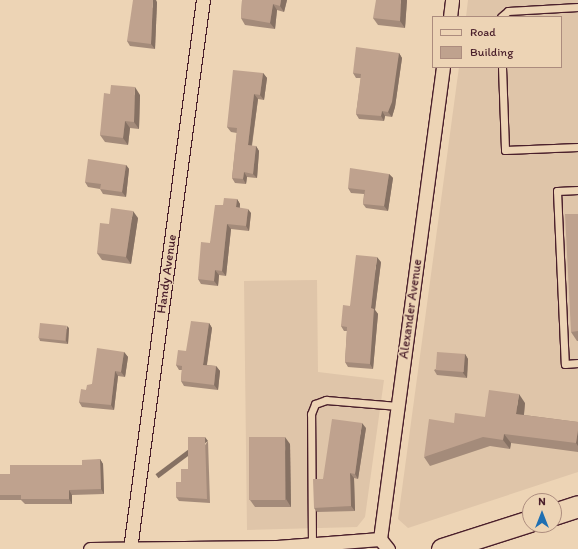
<!DOCTYPE html>
<style>
body{margin:0}
#map{position:relative;width:578px;height:549px;overflow:hidden;background:#edd4b5;font-family:Itim,sans-serif}
div>[style]{position:absolute}
.built>*{inset:0;background:#dfc5a9}
.roads{filter:drop-shadow(1px 0 #4a1f2b) drop-shadow(-1px 0 #4a1f2b) drop-shadow(0 1px #4a1f2b) drop-shadow(0 -1px #4a1f2b)}
.lane>*{height:7px;margin:-3.5px;padding:0 3.5px;transform-origin:3.5px;border-radius:3.5px;background:#edd4b5}
.street>*{height:13px;margin:-6.5px;padding:0 6.5px;transform-origin:6.5px;border-radius:6.5px;background:#edd4b5}
.primary>*{height:21px;margin:-10.5px;padding:0 10.5px;transform-origin:10.5px;border-radius:10.5px;background:#edd4b5}
.wall>*{inset:0;background:#a48b7a}
.shaded-wall>*{inset:0;background:#867163;transform-origin:0 0}
.building>*{inset:0;background:#bfa28e;transform-origin:0 0}
span{translate:-50% -50%;white-space:nowrap;text-align:center;line-height:1.15;-webkit-text-stroke:3px #edd4b5;paint-order:stroke}
.street-label{font-size:13px;color:#4a1f2b}
.legend{position:absolute;left:432px;top:16px;width:130px;height:52px;box-sizing:border-box;background:#edd4b5;border:1px solid #ac8c7e;margin:0;padding:5px 7px;list-style:none;font-size:12px;color:#4a1f2b}
.legend li{display:flex;align-items:center;gap:8px;height:20px}
.legend b{width:20px;border:1px solid #ac8c7e}
.north{position:absolute;left:522px;top:493px;width:40px;height:40px;box-sizing:border-box;background:#edd4b5;border:1px solid #ac8c7e;border-radius:50%;rotate:0deg;font-size:11px;font-weight:700;line-height:16px;text-align:center;color:#4a1f2b}
.north::after{content:'';display:block;margin:auto;width:14px;height:18px;background:#1f6fb2;clip-path:polygon(50% 0,100% 100%,50% 72%,0 100%)}
</style>
<div id="map">
<div class="built">
<i style="clip-path:polygon(468px 0,578px 0,578px 472px,408px 528px,398px 519px,459px 67px,561px 67px,561px 17px,466px 17px)"></i>
<i style="clip-path:polygon(317px 280px,318px 372px,384px 380px,365px 517px,357px 527px,247px 530px,244px 281px)"></i>
</div>
<div class="roads">
<div class="lane">
<i style="left:501px;top:17px;width:9px;rotate:-41deg"></i>
<i style="left:508px;top:11px;width:70px;rotate:-3.3deg"></i>
<i style="left:502px;top:67px;width:83px;rotate:87.9deg"></i>
<i style="left:505px;top:150px;width:73px;rotate:-2.4deg"></i>
<i style="left:578px;top:190px;width:21px;rotate:177deg"></i>
<i style="left:557px;top:191px;width:173px;rotate:87.4deg"></i>
<i style="left:565px;top:364px;width:13px;rotate:-4deg"></i>
<i style="left:312px;top:545px;width:131px;rotate:-90.4deg"></i>
<i style="left:311px;top:414px;width:11px;rotate:-68deg"></i>
<i style="left:315px;top:404px;width:12px;rotate:-20deg"></i>
<i style="left:326px;top:400px;width:72px;rotate:4.8deg"></i>
</div>
<div class="street">
<i style="left:450px;top:17px;width:17px;rotate:-83deg"></i>
<i style="left:90px;top:549px;width:187px;rotate:-0.6deg"></i>
<i style="left:277px;top:547px;width:103px;rotate:-4.4deg"></i>
<i style="left:130px;top:549px;width:554px;rotate:-82.43deg"></i>
<i style="left:388px;top:549px;width:13px;rotate:-129deg"></i>
<i style="left:380px;top:539px;width:476px;rotate:-82.4deg"></i>
</div>
<div class="primary">
<i style="left:554px;top:514px;width:25px;rotate:-18deg"></i>
<i style="left:442px;top:549px;width:92px;rotate:-17.7deg"></i>
</div>
</div>
<div class="wall">
<i style="clip-path:polygon(242px 0,287px 0,284px 12px,277px 10px,275px 29px,245px 25px,241px 18px)"></i>
<i style="clip-path:polygon(407px 0,405px 28px,378px 25px,373px 18px)"></i>
<i style="clip-path:polygon(157px 2px,155px 49px,130px 46px,127px 41px)"></i>
<i style="clip-path:polygon(399px 53px,402px 58px,395px 107px,392px 117px,385px 116px,384px 121px,359px 119px,356px 114px,361px 78px,356px 78px,353px 73px)"></i>
<i style="clip-path:polygon(263px 73px,267px 78px,264px 100px,258px 99px,252px 146px,256px 146px,259px 151px,257px 178px,247px 177px,246px 184px,235px 183px,232px 178px,237px 133px,231px 132px,227px 127px)"></i>
<i style="clip-path:polygon(110px 94px,140px 95px,139px 129px,130px 128px,128px 145px,105px 142px,100px 135px)"></i>
<i style="clip-path:polygon(126px 165px,129px 169px,126px 197px,103px 194px,100px 189px,88px 187px,85px 182px)"></i>
<i style="clip-path:polygon(389px 174px,393px 178px,388px 211px,366px 208px,363px 204px,364px 194px,351px 193px,348px 188px)"></i>
<i style="clip-path:polygon(237px 199px,240px 204px,240px 208px,251px 213px,249px 231px,231px 229px,226px 276px,219px 275px,218px 286px,201px 284px,198px 279px,223px 205px)"></i>
<i style="clip-path:polygon(578px 214px,578px 341px,577px 341px,571px 332px)"></i>
<i style="clip-path:polygon(138px 218px,131px 264px,102px 260px,97px 253px,109px 224px)"></i>
<i style="clip-path:polygon(381px 262px,375px 310px,378px 314px,373px 369px,348px 367px,345px 362px,347px 331px,344px 331px,341px 326px,350px 306px)"></i>
<i style="clip-path:polygon(209px 323px,212px 328px,207px 365px,216px 366px,220px 371px,218px 390px,184px 386px,181px 381px,182px 370px,179px 370px,176px 365px)"></i>
<i style="clip-path:polygon(69px 328px,68px 344px,40px 341px,39px 338px)"></i>
<i style="clip-path:polygon(124px 352px,128px 357px,125px 377px,118px 376px,114px 410px,82px 407px,79px 402px,86px 390px)"></i>
<i style="clip-path:polygon(465px 354px,468px 359px,467px 378px,437px 375px,434px 370px)"></i>
<i style="clip-path:polygon(525px 403px,524px 415px,578px 422px,578px 452px,511px 443px,510px 449px,490px 446px,430px 466px,424px 457px,485px 417px)"></i>
<i style="clip-path:polygon(366px 428px,358px 479px,354px 478px,355px 511px,317px 512px,314px 508px,323px 479px)"></i>
<i style="clip-path:polygon(208px 441px,210px 503px,179px 501px,176px 497px,181px 482px,188px 469px)"></i>
<i style="clip-path:polygon(290px 444px,291px 507px,255px 507px,250px 500px)"></i>
<i style="clip-path:polygon(100px 459px,103px 464px,104px 494px,72px 495px,72px 504px,25px 504px,21px 500px,0 500px,0 474px,10px 474px,82px 465px)"></i>
</div>
<div class="shaded-wall">
<i style="clip-path:polygon(153px 0,156px 0,157px 2px,155px 49px,151px 44px)"></i>
<i style="clip-path:polygon(281px 0,287px 0,284px 12px,280px 6px)"></i>
<i style="clip-path:polygon(401px 0,407px 0,405px 28px,400px 21px)"></i>
<i style="clip-path:polygon(273px 4px,277px 10px,275px 29px,270px 23px)"></i>
<i style="clip-path:polygon(399px 53px,402px 58px,395px 107px,392px 117px,388px 112px)"></i>
<i style="clip-path:polygon(263px 73px,267px 78px,264px 100px,260px 95px)"></i>
<i style="clip-path:polygon(135px 87px,140px 95px,139px 129px,134px 122px)"></i>
<i style="clip-path:polygon(254px 94px,258px 99px,251px 150px,248px 145px)"></i>
<i style="clip-path:polygon(382px 111px,385px 116px,384px 121px,381px 116px)"></i>
<i style="clip-path:polygon(125px 121px,130px 128px,128px 145px,123px 138px)"></i>
<i style="clip-path:polygon(256px 146px,259px 151px,257px 178px,253px 174px)"></i>
<i style="clip-path:polygon(126px 165px,129px 169px,126px 197px,122px 192px)"></i>
<i style="clip-path:polygon(244px 172px,247px 177px,246px 184px,243px 179px)"></i>
<i style="clip-path:polygon(389px 174px,393px 178px,388px 211px,384px 206px)"></i>
<i style="clip-path:polygon(237px 199px,240px 204px,239px 212px,236px 207px)"></i>
<i style="clip-path:polygon(248px 209px,251px 213px,249px 231px,246px 226px)"></i>
<i style="clip-path:polygon(133px 211px,138px 218px,131px 264px,126px 257px)"></i>
<i style="clip-path:polygon(227px 224px,231px 229px,226px 276px,222px 271px)"></i>
<i style="clip-path:polygon(377px 257px,381px 262px,375px 310px,378px 314px,373px 369px,370px 364px,371px 308px)"></i>
<i style="clip-path:polygon(215px 270px,219px 275px,218px 286px,214px 281px)"></i>
<i style="clip-path:polygon(209px 323px,212px 328px,206px 370px,203px 365px)"></i>
<i style="clip-path:polygon(67px 326px,69px 328px,68px 344px,66px 341px)"></i>
<i style="clip-path:polygon(124px 352px,128px 357px,125px 377px,121px 372px)"></i>
<i style="clip-path:polygon(465px 354px,468px 359px,467px 378px,463px 373px)"></i>
<i style="clip-path:polygon(216px 366px,220px 371px,218px 390px,214px 385px)"></i>
<i style="clip-path:polygon(115px 371px,118px 376px,114px 410px,111px 405px)"></i>
<i style="clip-path:polygon(519px 394px,525px 403px,523px 423px,516px 414px)"></i>
<i style="clip-path:polygon(362px 423px,366px 428px,358px 479px,355px 474px)"></i>
<i style="clip-path:polygon(578px 430px,578px 446px,576px 443px)"></i>
<i style="clip-path:polygon(504px 434px,511px 443px,510px 449px,503px 440px)"></i>
<i style="left:205px;top:437px;width:5px;height:62px;rotate:53deg"></i>
<i style="clip-path:polygon(285px 437px,290px 444px,291px 507px,286px 499px)"></i>
<i style="clip-path:polygon(100px 459px,103px 464px,104px 494px,101px 489px)"></i>
<i style="clip-path:polygon(350px 473px,354px 478px,355px 511px,351px 506px)"></i>
<i style="clip-path:polygon(69px 490px,72px 495px,72px 504px,69px 499px)"></i>
</div>
<div class="building">
<i style="clip-path:polygon(133px 0,153px 0,151px 44px,127px 41px)"></i>
<i style="clip-path:polygon(242px 0,281px 0,280px 6px,273px 4px,270px 23px,241px 18px)"></i>
<i style="clip-path:polygon(376px 0,401px 0,400px 21px,373px 18px)"></i>
<i style="clip-path:polygon(356px 47px,399px 53px,392px 102px,388px 112px,382px 111px,381px 116px,356px 114px,361px 74px,353px 73px)"></i>
<i style="clip-path:polygon(233px 70px,263px 73px,260px 95px,254px 94px,248px 145px,256px 146px,253px 174px,244px 172px,243px 179px,232px 178px,237px 128px,227px 127px)"></i>
<i style="clip-path:polygon(111px 85px,135px 87px,134px 122px,125px 121px,123px 138px,100px 135px,104px 93px,110px 94px)"></i>
<i style="clip-path:polygon(88px 159px,126px 165px,122px 192px,100px 189px,101px 184px,85px 182px)"></i>
<i style="clip-path:polygon(350px 168px,389px 174px,384px 206px,363px 204px,365px 190px,348px 188px)"></i>
<i style="clip-path:polygon(224px 198px,237px 199px,236px 207px,248px 209px,246px 226px,227px 224px,222px 271px,215px 270px,214px 281px,198px 279px,201px 242px,210px 243px,215px 205px,223px 205px)"></i>
<i style="clip-path:polygon(111px 208px,133px 211px,126px 257px,97px 253px,100px 223px,109px 224px)"></i>
<i style="clip-path:polygon(565px 214px,578px 214px,578px 331px,571px 332px)"></i>
<i style="clip-path:polygon(356px 255px,377px 257px,371px 308px,374px 309px,370px 364px,345px 362px,347px 327px,341px 326px,343px 305px,350px 306px)"></i>
<i style="clip-path:polygon(191px 321px,209px 323px,203px 365px,216px 366px,214px 385px,181px 381px,182px 366px,176px 365px,178px 350px,186px 351px)"></i>
<i style="left:40px;top:323px;width:27px;height:15px;rotate:6deg"></i>
<i style="clip-path:polygon(97px 348px,124px 352px,121px 372px,115px 371px,111px 405px,79px 402px,81px 389px,86px 390px,87px 385px,92px 384px)"></i>
<i style="left:437px;top:352px;width:28px;height:18px;rotate:4deg"></i>
<i style="clip-path:polygon(489px 390px,519px 394px,516px 414px,578px 422px,578px 430px,576px 443px,504px 434px,503px 440px,483px 437px,424px 457px,429px 419px,454px 423px,455px 413px,485px 417px)"></i>
<i style="clip-path:polygon(332px 419px,362px 423px,355px 474px,350px 473px,351px 506px,314px 508px,313px 479px,323px 479px)"></i>
<i style="clip-path:polygon(188px 437px,205px 437px,207px 499px,176px 497px,176px 482px,181px 482px,181px 469px,188px 469px)"></i>
<i style="left:249px;top:437px;width:36px;height:63px"></i>
<i style="clip-path:polygon(100px 459px,101px 489px,69px 490px,69px 499px,21px 499px,21px 495px,0 495px,0 474px,10px 474px,10px 465px,82px 465px,82px 460px)"></i>
</div>
<div class="street-label">
<span style="left:167px;top:274px;rotate:-82deg">Handy Avenue</span>
<span style="left:411px;top:309px;rotate:-82deg">Alexander Avenue</span>
</div>
<ul class="legend">
<li><b style="height:5px;background:#edd4b5"></b>Road</li>
<li><b style="height:11px;background:#bfa28e"></b>Building</li>
</ul>
<div class="north">N</div>
</div>
